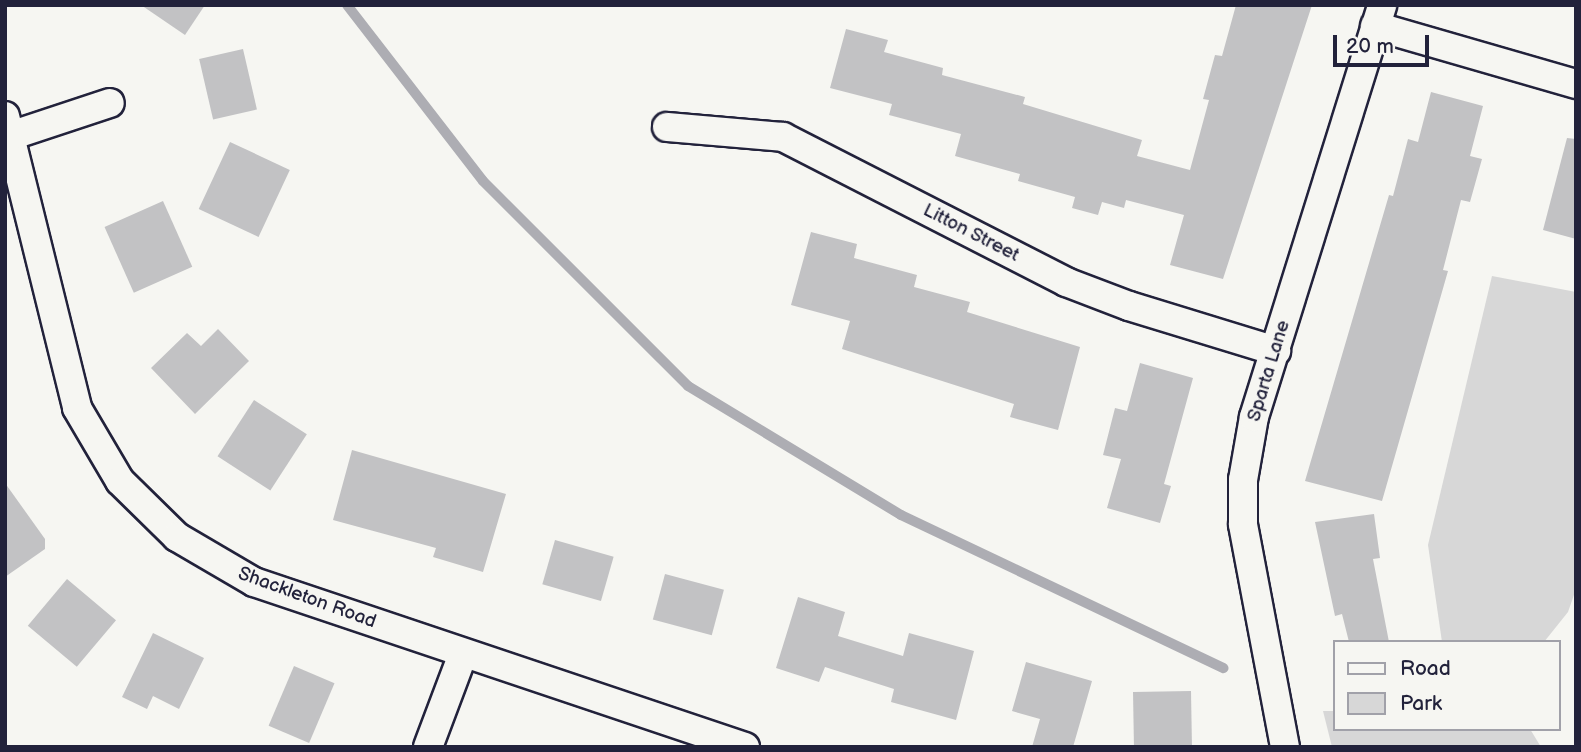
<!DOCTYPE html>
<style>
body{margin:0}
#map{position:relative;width:1581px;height:752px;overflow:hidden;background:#f6f6f2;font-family:"Balsamiq Sans",sans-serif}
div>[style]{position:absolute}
.green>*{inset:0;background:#d7d7d7}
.stream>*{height:10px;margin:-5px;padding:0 5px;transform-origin:5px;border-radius:5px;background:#adadb3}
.building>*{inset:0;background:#c2c2c4;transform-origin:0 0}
.roads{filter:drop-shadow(2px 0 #22223b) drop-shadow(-2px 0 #22223b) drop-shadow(0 2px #22223b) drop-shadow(0 -2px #22223b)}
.street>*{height:28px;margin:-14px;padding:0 14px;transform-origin:14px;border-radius:14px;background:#f6f6f2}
span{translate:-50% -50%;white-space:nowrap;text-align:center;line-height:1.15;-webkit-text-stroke:5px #f6f6f2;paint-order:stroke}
.street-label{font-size:19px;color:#22223b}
.frame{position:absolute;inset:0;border:7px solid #22223b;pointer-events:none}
.legend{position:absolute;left:1333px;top:640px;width:228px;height:91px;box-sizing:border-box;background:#f6f6f2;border:2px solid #a1a1a9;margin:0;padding:9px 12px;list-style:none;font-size:21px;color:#22223b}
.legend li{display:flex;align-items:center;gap:14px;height:35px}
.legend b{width:35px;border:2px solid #a1a1a9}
.scale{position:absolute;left:1333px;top:35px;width:96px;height:32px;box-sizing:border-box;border:4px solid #22223b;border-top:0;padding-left:9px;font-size:21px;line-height:24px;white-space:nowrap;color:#22223b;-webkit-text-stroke:5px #f6f6f2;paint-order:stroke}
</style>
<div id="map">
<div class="green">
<i style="clip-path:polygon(1492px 276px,1576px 292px,1576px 589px,1568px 612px,1544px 642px,1442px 642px,1428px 545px)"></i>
<i style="clip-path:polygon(1323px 711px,1334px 711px,1334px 729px,1530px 729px,1541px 747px,1332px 747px)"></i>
</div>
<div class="stream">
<i style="left:347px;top:5px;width:222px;rotate:52.3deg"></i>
<i style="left:483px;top:181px;width:290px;rotate:45deg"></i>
<i style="left:688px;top:386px;width:249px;rotate:31.2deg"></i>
<i style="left:901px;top:515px;width:357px;rotate:25.4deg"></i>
</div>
<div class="building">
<i style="clip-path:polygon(141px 5px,205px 5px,185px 35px)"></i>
<i style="clip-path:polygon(1236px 5px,1312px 5px,1223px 279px,1170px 265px,1184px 215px,1126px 200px,1124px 208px,1102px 202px,1098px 215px,1072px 208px,1075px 197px,1018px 181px,1020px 174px,955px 156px,961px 134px,889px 115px,892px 104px,830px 88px,846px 29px,888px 40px,884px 52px,943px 68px,942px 75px,1025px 97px,1023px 104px,1142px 140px,1137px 156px,1190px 170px,1209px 100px,1203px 99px,1215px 55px,1222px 56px)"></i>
<i style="left:243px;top:49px;width:62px;height:45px;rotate:77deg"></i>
<i style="clip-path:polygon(1431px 92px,1483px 106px,1470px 156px,1482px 159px,1470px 202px,1461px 200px,1443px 270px,1448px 271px,1382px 501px,1305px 481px,1389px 195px,1393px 196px,1408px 139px,1418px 142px)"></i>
<i style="clip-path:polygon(1567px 138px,1576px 139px,1576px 239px,1543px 230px)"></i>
<i style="left:230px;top:142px;width:66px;height:74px;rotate:25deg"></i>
<i style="left:163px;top:201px;width:72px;height:64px;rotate:66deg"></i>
<i style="clip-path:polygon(811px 232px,857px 244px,854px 258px,917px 275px,914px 287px,970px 302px,967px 312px,1080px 347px,1058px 430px,1010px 417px,1014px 404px,842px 349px,850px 321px,791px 305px)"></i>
<i style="clip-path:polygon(218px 329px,249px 361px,195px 414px,151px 368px,187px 333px,201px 346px)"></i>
<i style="clip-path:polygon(1140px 363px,1193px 378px,1164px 484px,1171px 486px,1160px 523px,1107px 508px,1121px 459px,1103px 455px,1115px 408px,1127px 411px)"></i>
<i style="left:254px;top:400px;width:63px;height:67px;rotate:33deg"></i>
<i style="clip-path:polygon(352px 450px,506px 494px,483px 572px,433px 557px,436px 548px,333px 520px)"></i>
<i style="clip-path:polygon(5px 483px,45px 539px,45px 549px,5px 577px)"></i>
<i style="clip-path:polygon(1374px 514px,1380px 558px,1373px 559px,1389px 642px,1349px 642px,1342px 614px,1335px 616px,1315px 522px)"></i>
<i style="left:555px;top:540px;width:61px;height:46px;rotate:16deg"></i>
<i style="left:665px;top:574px;width:61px;height:47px;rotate:15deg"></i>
<i style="left:67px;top:579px;width:64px;height:61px;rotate:40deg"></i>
<i style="clip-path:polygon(798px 597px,845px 612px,838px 636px,903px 656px,909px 633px,974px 651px,956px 720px,891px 702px,894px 689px,825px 667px,819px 682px,776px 668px)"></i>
<i style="clip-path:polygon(153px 633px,204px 658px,179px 709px,153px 696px,147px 709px,122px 697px)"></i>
<i style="clip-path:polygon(1026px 662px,1092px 681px,1073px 747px,1032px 747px,1040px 719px,1012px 711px)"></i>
<i style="left:294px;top:666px;width:44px;height:65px;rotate:23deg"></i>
<i style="left:1191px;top:691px;width:56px;height:58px;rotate:89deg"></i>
</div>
<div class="roads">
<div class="street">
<i style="left:1375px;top:26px;width:209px;rotate:16.1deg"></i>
<i style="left:5px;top:116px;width:301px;rotate:76.1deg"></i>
<i style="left:77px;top:408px;width:85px;rotate:59.5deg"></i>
<i style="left:120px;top:481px;width:80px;rotate:44.5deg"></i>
<i style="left:177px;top:537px;width:89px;rotate:30.3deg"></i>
<i style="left:254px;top:582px;width:518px;rotate:18.57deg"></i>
<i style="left:667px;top:127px;width:116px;rotate:4.9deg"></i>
<i style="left:783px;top:137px;width:318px;rotate:27.1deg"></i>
<i style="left:1066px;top:282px;width:67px;rotate:20.9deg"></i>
<i style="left:1129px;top:306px;width:154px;rotate:17deg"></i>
<i style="left:10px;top:136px;width:105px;rotate:-18.3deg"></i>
<i style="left:428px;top:747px;width:99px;rotate:-69.4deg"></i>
<i style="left:1285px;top:747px;width:227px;rotate:-100.7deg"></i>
<i style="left:1243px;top:524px;width:44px;rotate:-90deg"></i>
<i style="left:1243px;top:480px;width:64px;rotate:-80.1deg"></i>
<i style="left:1254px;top:417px;width:431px;rotate:-72.7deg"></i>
</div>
</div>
<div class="street-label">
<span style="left:971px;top:233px;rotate:27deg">Litton Street</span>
<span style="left:1269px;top:371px;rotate:-73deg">Sparta Lane</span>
<span style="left:307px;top:598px;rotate:20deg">Shackleton Road</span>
</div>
<div class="frame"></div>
<ul class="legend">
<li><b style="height:9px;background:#f6f6f2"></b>Road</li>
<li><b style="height:19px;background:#d7d7d7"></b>Park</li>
</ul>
<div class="scale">20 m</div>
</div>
